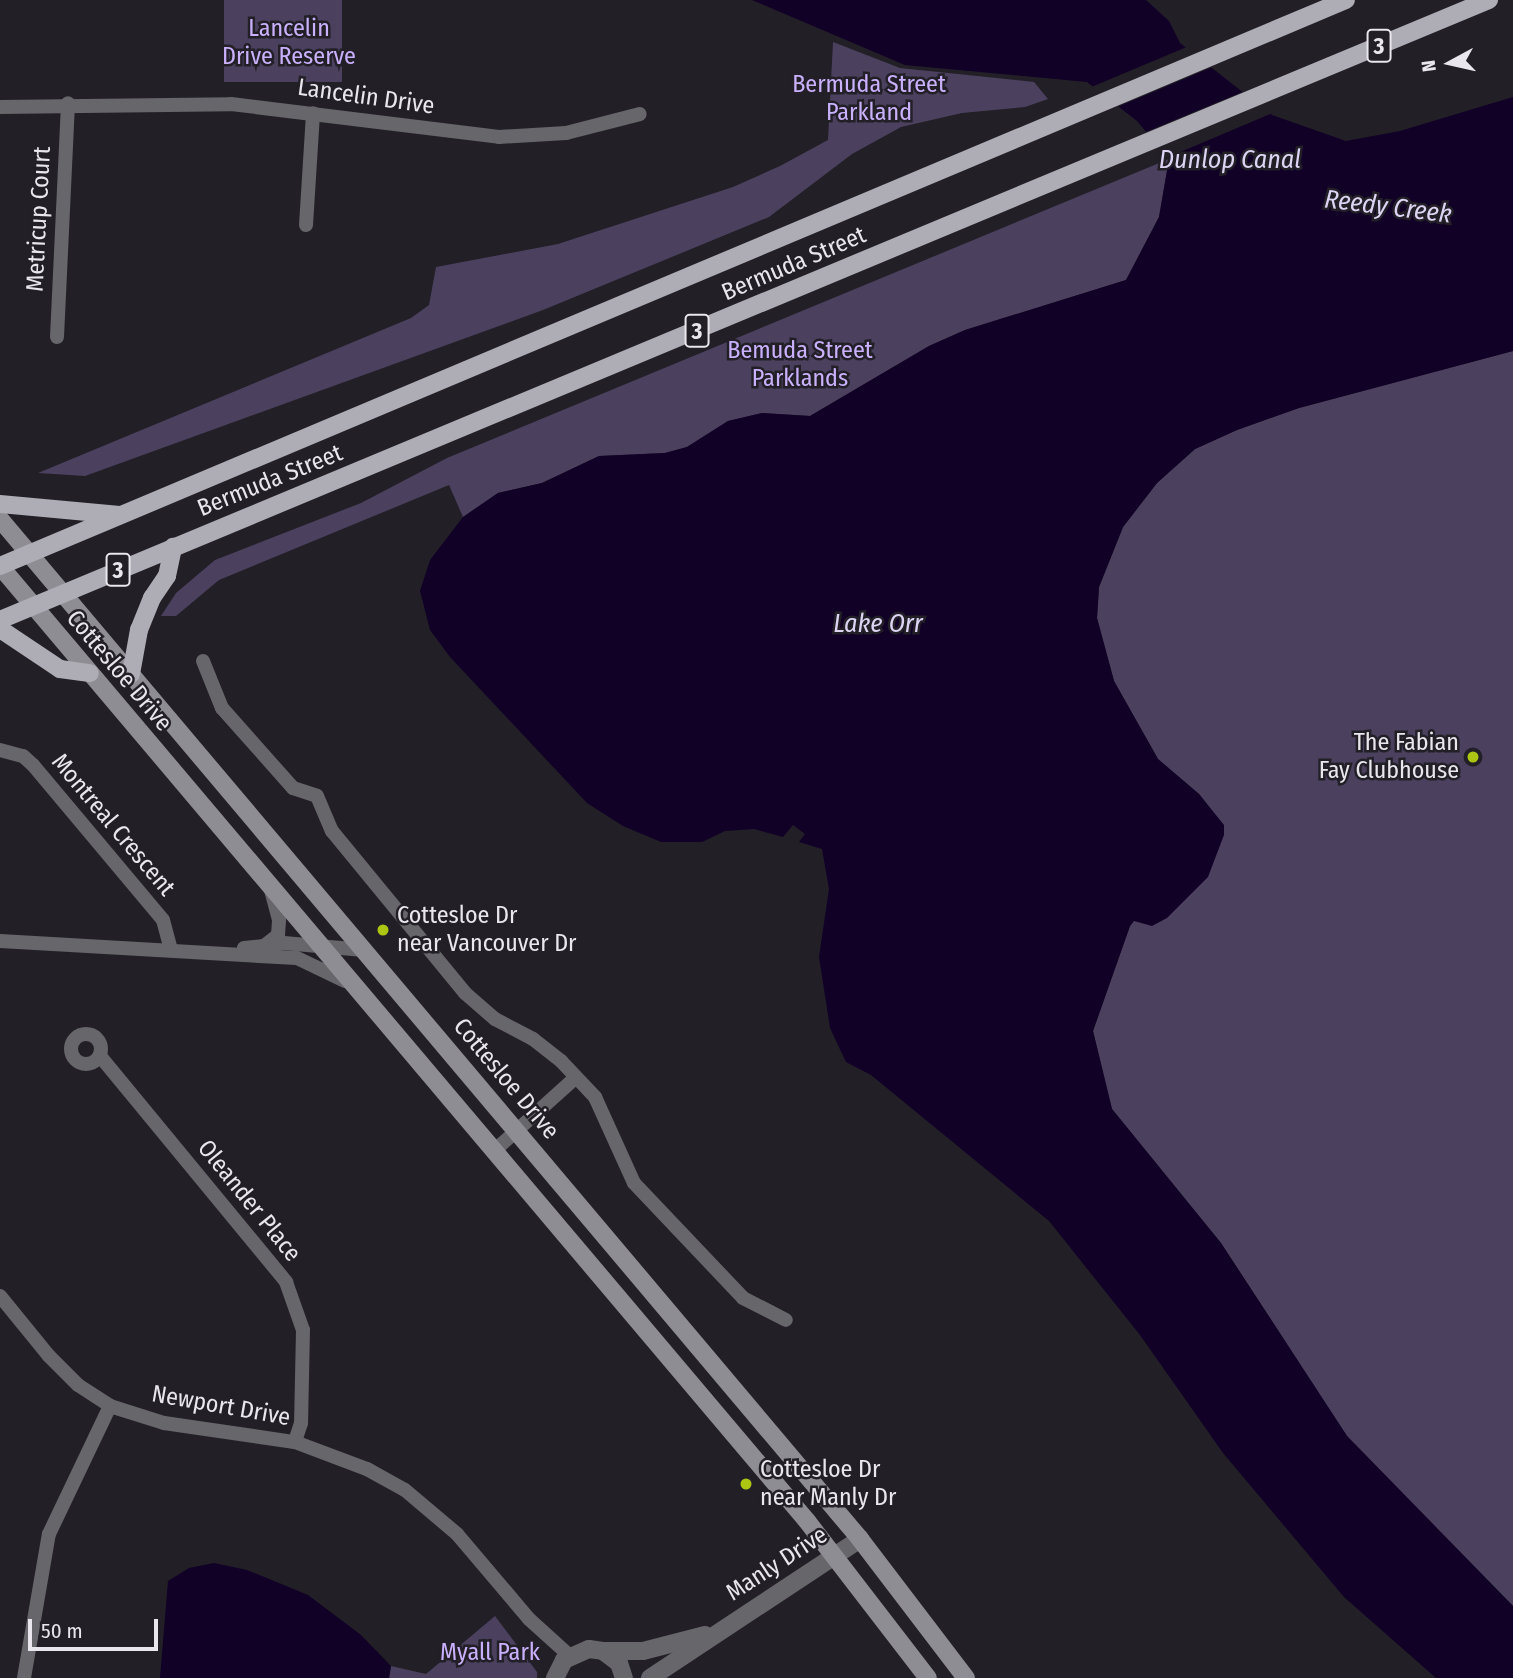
<!DOCTYPE html>
<style>
body{margin:0}
#map{position:relative;width:1513px;height:1678px;overflow:hidden;background:#221f27;font-family:"Fira Sans Condensed",sans-serif}
div>[style]{position:absolute}
.green>*{inset:0;background:#4b415f;transform-origin:0 0}
.water>*{inset:0;background:#110127}
.pier>*{inset:0;background:#221f27}
.minor>*{height:14px;margin:-7px;padding:0 7px;transform-origin:7px;border-radius:7px;background:#67666a}
.minor>.ring{margin:-7px;padding:0;box-sizing:content-box;background:none;border:14px solid #67666a;border-radius:50%}
.tertiary>*{height:18px;margin:-9px;padding:0 9px;transform-origin:9px;border-radius:9px;background:#67666a}
.secondary>*{height:18px;margin:-9px;padding:0 9px;transform-origin:9px;border-radius:9px;background:#8f8d94}
.primary>*{height:18px;margin:-9px;padding:0 9px;transform-origin:9px;border-radius:9px;background:#aeacb5}
.dots>*{width:19px;height:19px;translate:-50% -50%;box-sizing:border-box;border:4px solid #221f27;border-radius:50%}
span{translate:-50% -50%;white-space:nowrap;text-align:center;line-height:1.15;-webkit-text-stroke:5px #221f27;paint-order:stroke}
.shield-label span{padding:2px 5px;background:#221f27;border:2px solid;border-radius:5px;-webkit-text-stroke-width:0}
.shield-label{font-size:23px;color:#e9e7ed;font-weight:700}
.park-label{font-size:24px;color:#cab1fd}
.street-label{font-size:24px;color:#e9e7ed}
.poi-label{font-size:24px;color:#e9e7ed}
.right{translate:-100% -50%;text-align:right}
.left{translate:0 -50%;text-align:left}
.water-label{font-size:26px;color:#ddd4f3;font-style:italic}
.north{position:absolute;left:1415px;top:28px;width:70px;height:70px;-webkit-text-stroke:5px #221f27;paint-order:stroke;rotate:262deg;font-size:19px;font-weight:700;line-height:28px;text-align:center;color:#e9e7ed}
.north::after{content:'';display:block;margin:auto;width:24px;height:32px;background:#e9e7ed;clip-path:polygon(50% 0,100% 100%,50% 72%,0 100%)}
.scale{position:absolute;left:28px;top:1619px;width:130px;height:32px;box-sizing:border-box;border:4px solid #e9e7ed;border-top:0;padding-left:9px;font-size:21px;line-height:24px;white-space:nowrap;color:#e9e7ed;-webkit-text-stroke:5px #221f27;paint-order:stroke}
</style>
<div id="map">
<div class="green">
<i style="left:224px;top:0;width:118px;height:82px"></i>
<i style="clip-path:polygon(833px 42px,900px 68px,1034px 82px,1048px 99px,1025px 107px,962px 113px,901px 127px,852px 154px,769px 217px,543px 310px,85px 476px,38px 473px,411px 318px,429px 305px,436px 267px,558px 244px,733px 187px,780px 166px,828px 140px)"></i>
<i style="clip-path:polygon(1169px 159px,1159px 217px,1126px 280px,965px 330px,929px 346px,810px 416px,762px 413px,728px 421px,687px 447px,665px 453px,599px 456px,542px 483px,498px 493px,463px 517px,449px 485px,219px 580px,176px 616px,161px 616px,176px 593px,215px 560px,361px 503px,447px 458px)"></i>
<i style="clip-path:polygon(1513px 351px,1513px 1606px,1347px 1436px,1221px 1243px,1112px 1109px,1093px 1031px,1130px 926px,1134px 920px,1140px 922px,1223px 825px,1199px 794px,1158px 759px,1114px 681px,1097px 618px,1099px 587px,1123px 527px,1157px 483px,1195px 449px,1237px 430px,1299px 408px)"></i>
<i style="clip-path:polygon(495px 1616px,537px 1672px,537px 1678px,389px 1678px,391px 1666px,426px 1674px)"></i>
</div>
<div class="water">
<i style="clip-path:polygon(752px 0,1146px 0,1169px 21px,1180px 43px,1272px 115px,1346px 141px,1400px 131px,1513px 97px,1513px 351px,1299px 408px,1237px 430px,1195px 449px,1157px 483px,1123px 527px,1099px 587px,1097px 618px,1114px 681px,1158px 759px,1199px 794px,1224px 825px,1224px 835px,1208px 877px,1167px 918px,1152px 926px,1134px 921px,1130px 926px,1093px 1031px,1112px 1109px,1221px 1243px,1347px 1436px,1513px 1606px,1513px 1678px,1436px 1678px,1344px 1597px,1223px 1453px,1140px 1335px,1049px 1221px,871px 1075px,846px 1062px,830px 1028px,819px 957px,829px 889px,822px 849px,799px 842px,805px 834px,793px 825px,783px 837px,754px 829px,725px 831px,702px 842px,661px 842px,623px 826px,587px 803px,450px 657px,430px 630px,420px 591px,430px 560px,463px 517px,498px 493px,542px 483px,599px 456px,665px 453px,687px 447px,728px 421px,762px 413px,810px 416px,929px 346px,965px 330px,1126px 280px,1159px 217px,1169px 159px,1137px 121px,1087px 82px,905px 65px)"></i>
<i style="clip-path:polygon(214px 1563px,247px 1570px,308px 1595px,361px 1635px,391px 1666px,389px 1678px,160px 1678px,168px 1581px,189px 1568px)"></i>
</div>
<div class="pier">
<i style="clip-path:polygon(1189px 46px,1215px 66px,1115px 108px,1089px 88px)"></i>
<i style="clip-path:polygon(1247px 90px,1275px 112px,1164px 159px,1143px 133px)"></i>
</div>
<div class="minor">
<i style="left:0;top:107px;width:231px;rotate:-0.7deg"></i>
<i style="left:231px;top:104px;width:270px;rotate:7deg"></i>
<i style="left:499px;top:137px;width:67px;rotate:-3.4deg"></i>
<i style="left:566px;top:133px;width:76px;rotate:-14.4deg"></i>
<i style="left:306px;top:225px;width:112px;rotate:-86.4deg"></i>
<i style="left:57px;top:337px;width:234px;rotate:-87.3deg"></i>
<i style="left:203px;top:661px;width:51px;rotate:68deg"></i>
<i style="left:222px;top:708px;width:107px;rotate:48.4deg"></i>
<i style="left:293px;top:788px;width:25px;rotate:18deg"></i>
<i style="left:317px;top:796px;width:38px;rotate:67deg"></i>
<i style="left:332px;top:831px;width:210px;rotate:50.6deg"></i>
<i style="left:465px;top:993px;width:40px;rotate:41deg"></i>
<i style="left:495px;top:1019px;width:43px;rotate:27.8deg"></i>
<i style="left:533px;top:1039px;width:36px;rotate:38deg"></i>
<i style="left:561px;top:1061px;width:50px;rotate:46.6deg"></i>
<i style="left:595px;top:1097px;width:94px;rotate:65.6deg"></i>
<i style="left:634px;top:1183px;width:158px;rotate:46.5deg"></i>
<i style="left:743px;top:1298px;width:48px;rotate:27.1deg"></i>
<i style="left:0;top:750px;width:24px;rotate:15deg"></i>
<i style="left:23px;top:756px;width:13px;rotate:42deg"></i>
<i style="left:33px;top:765px;width:202px;rotate:50deg"></i>
<i style="left:163px;top:920px;width:30px;rotate:75deg"></i>
<i style="left:0;top:941px;width:297px;rotate:3.3deg"></i>
<i style="left:297px;top:958px;width:53px;rotate:25.6deg"></i>
<i style="left:265px;top:946px;width:19px;rotate:-9deg"></i>
<i style="left:284px;top:943px;width:80px;rotate:5deg"></i>
<i style="left:244px;top:948px;width:20px;rotate:-6deg"></i>
<i style="left:264px;top:946px;width:18px;rotate:-38deg"></i>
<i style="left:278px;top:935px;width:15px;rotate:-86deg"></i>
<i style="left:279px;top:920px;width:31px;rotate:-105deg"></i>
<i class="ring" style="left:71px;top:1034px;width:16px;height:16px"></i>
<i style="left:100px;top:1056px;width:293px;rotate:50.5deg"></i>
<i style="left:286px;top:1282px;width:51px;rotate:70.5deg"></i>
<i style="left:303px;top:1330px;width:93px;rotate:91.2deg"></i>
<i style="left:301px;top:1423px;width:20px;rotate:108deg"></i>
<i style="left:494px;top:1151px;width:108px;rotate:-42deg"></i>
<i style="left:0;top:1296px;width:77px;rotate:50.8deg"></i>
<i style="left:49px;top:1356px;width:41px;rotate:45deg"></i>
<i style="left:78px;top:1385px;width:38px;rotate:33deg"></i>
<i style="left:110px;top:1406px;width:57px;rotate:17.5deg"></i>
<i style="left:164px;top:1423px;width:132px;rotate:8.3deg"></i>
<i style="left:295px;top:1442px;width:77px;rotate:20.6deg"></i>
<i style="left:367px;top:1469px;width:43px;rotate:28.9deg"></i>
<i style="left:405px;top:1490px;width:68px;rotate:40.2deg"></i>
<i style="left:457px;top:1534px;width:111px;rotate:49.7deg"></i>
<i style="left:529px;top:1619px;width:55px;rotate:42.1deg"></i>
<i style="left:24px;top:1678px;width:146px;rotate:-80.2deg"></i>
<i style="left:49px;top:1534px;width:142px;rotate:-64.5deg"></i>
</div>
<div class="tertiary">
<i style="left:603px;top:1651px;width:40px"></i>
<i style="left:643px;top:1651px;width:64px;rotate:-14.5deg"></i>
<i style="left:555px;top:1678px;width:20px;rotate:-63deg"></i>
<i style="left:564px;top:1660px;width:27px;rotate:-24deg"></i>
<i style="left:589px;top:1649px;width:14px;rotate:8deg"></i>
<i style="left:603px;top:1651px;width:20px;rotate:37deg"></i>
<i style="left:619px;top:1663px;width:16px;rotate:72deg"></i>
<i style="left:650px;top:1678px;width:252px;rotate:-33.5deg"></i>
</div>
<div class="secondary">
<i style="left:0;top:519px;width:1334px;rotate:49.86deg"></i>
<i style="left:860px;top:1539px;width:175px;rotate:52.7deg"></i>
<i style="left:0;top:566px;width:1250px;rotate:49.8deg"></i>
<i style="left:807px;top:1521px;width:198px;rotate:52.4deg"></i>
</div>
<div class="primary">
<i style="left:0;top:504px;width:120px;rotate:5.3deg"></i>
<i style="left:0;top:566px;width:1460px;rotate:-22.81deg"></i>
<i style="left:0;top:620px;width:1613px;rotate:-22.61deg"></i>
<i style="left:0;top:629px;width:72px;rotate:33.7deg"></i>
<i style="left:60px;top:669px;width:30px;rotate:8deg"></i>
<i style="left:131px;top:674px;width:45px;rotate:-79.7deg"></i>
<i style="left:139px;top:630px;width:35px;rotate:-68deg"></i>
<i style="left:152px;top:598px;width:27px;rotate:-56deg"></i>
<i style="left:167px;top:576px;width:30px;rotate:-78deg"></i>
</div>
<div class="dots">
<i style="left:1473px;top:757px;background:#acc613"></i>
<i style="left:383px;top:930px;background:#acc613"></i>
<i style="left:746px;top:1484px;background:#acc613"></i>
</div>
<div class="shield-label">
<span style="left:1379px;top:46px">3</span>
<span style="left:697px;top:331px">3</span>
<span style="left:118px;top:570px">3</span>
</div>
<div class="park-label">
<span style="left:289px;top:43px">Lancelin<br>Drive Reserve</span>
<span style="left:869px;top:99px">Bermuda Street<br>Parkland</span>
<span style="left:800px;top:365px">Bemuda Street<br>Parklands</span>
<span style="left:490px;top:1653px">Myall Park</span>
</div>
<div class="street-label">
<span style="left:366px;top:97px;rotate:8deg">Lancelin Drive</span>
<span style="left:39px;top:219px;rotate:-87deg">Metricup Court</span>
<span style="left:794px;top:264px;rotate:-23deg">Bermuda Street</span>
<span style="left:270px;top:481px;rotate:-22deg">Bermuda Street</span>
<span style="left:119px;top:671px;rotate:50deg">Cottesloe Drive</span>
<span style="left:113px;top:825px;rotate:50deg">Montreal Crescent</span>
<span style="left:506px;top:1079px;rotate:50deg">Cottesloe Drive</span>
<span style="left:249px;top:1201px;rotate:51deg">Oleander Place</span>
<span style="left:221px;top:1406px;rotate:10deg">Newport Drive</span>
<span style="left:777px;top:1564px;rotate:-33deg">Manly Drive</span>
</div>
<div class="poi-label">
<span class="right" style="left:1459px;top:757px">The Fabian<br>Fay Clubhouse</span>
<span class="left" style="left:397px;top:930px">Cottesloe Dr<br>near Vancouver Dr</span>
<span class="left" style="left:760px;top:1484px">Cottesloe Dr<br>near Manly Dr</span>
</div>
<div class="water-label">
<span style="left:1230px;top:160px">Dunlop Canal</span>
<span style="left:1388px;top:207px;rotate:7deg">Reedy Creek</span>
<span style="left:878px;top:624px">Lake Orr</span>
</div>
<div class="north">N</div>
<div class="scale">50 m</div>
</div>
